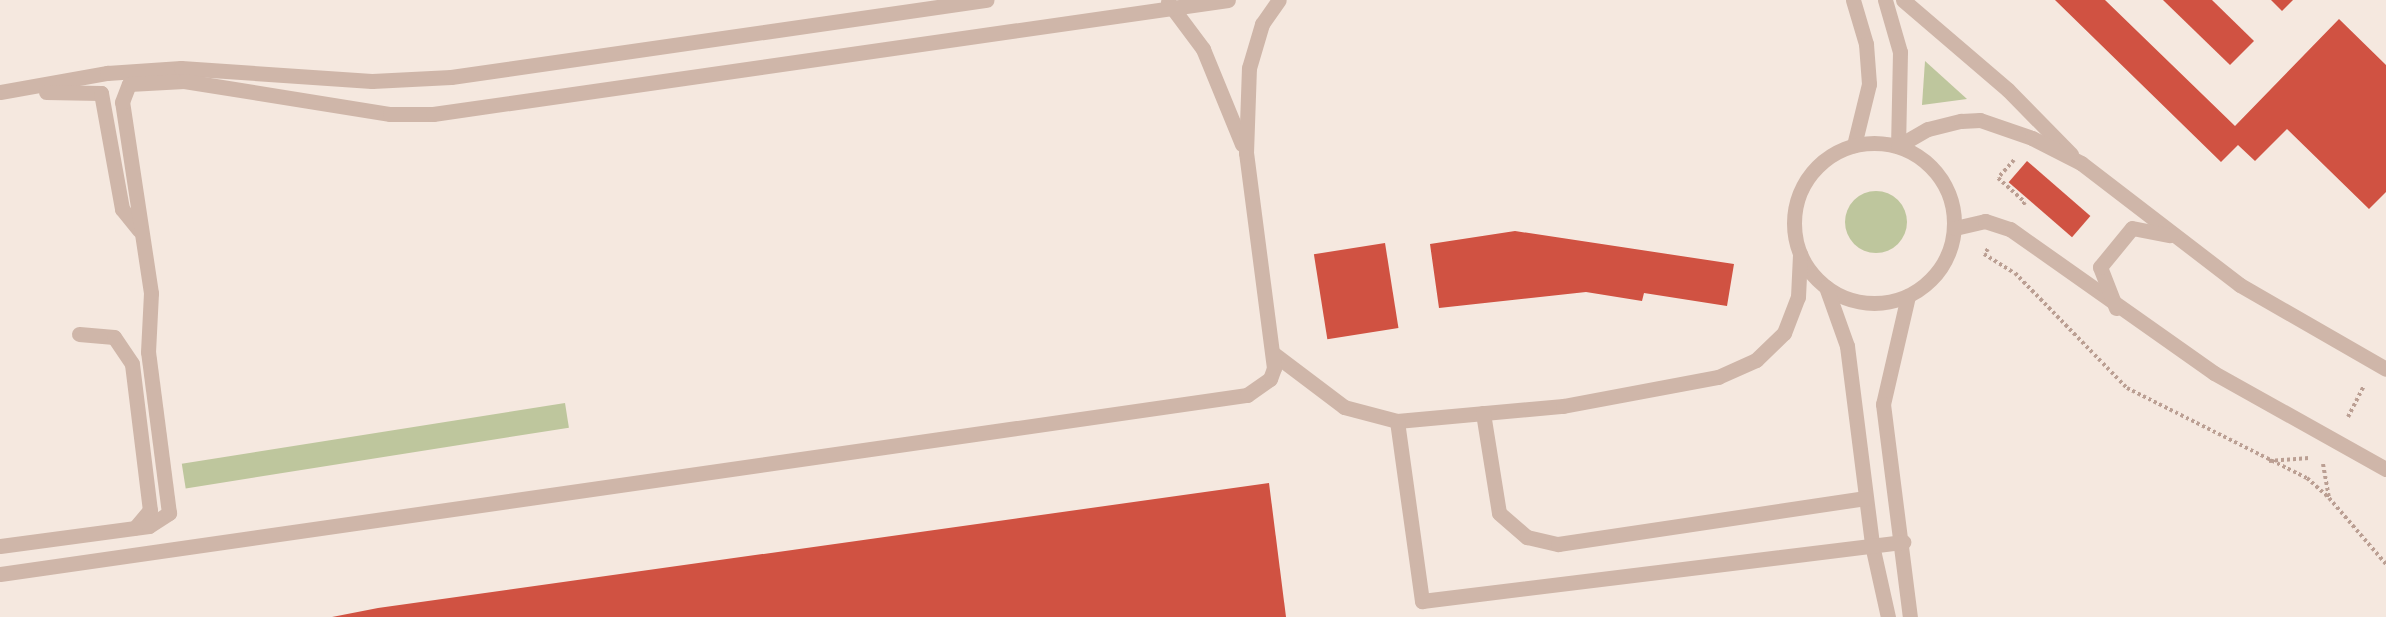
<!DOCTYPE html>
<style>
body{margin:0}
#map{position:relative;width:2386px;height:617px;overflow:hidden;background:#f5e8df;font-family:"PT Sans",sans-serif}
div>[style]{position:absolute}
.green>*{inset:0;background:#bec69d;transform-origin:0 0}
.round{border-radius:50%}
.building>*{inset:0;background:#d05242;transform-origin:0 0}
.path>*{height:4px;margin-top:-2px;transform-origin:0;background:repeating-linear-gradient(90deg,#bb9f93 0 3px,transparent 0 6px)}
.minor>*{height:15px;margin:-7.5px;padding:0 7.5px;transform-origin:7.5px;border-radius:7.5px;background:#cfb6a9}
.minor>.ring{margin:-7.5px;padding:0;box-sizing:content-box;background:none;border:15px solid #cfb6a9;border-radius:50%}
span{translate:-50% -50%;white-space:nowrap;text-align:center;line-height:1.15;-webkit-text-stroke:4.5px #fcf3ec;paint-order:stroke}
</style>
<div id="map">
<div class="green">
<i style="clip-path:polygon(1925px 61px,1967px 99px,1922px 105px)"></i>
<i class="round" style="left:1845px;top:191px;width:62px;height:62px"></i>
<i style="left:565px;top:403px;width:25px;height:388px;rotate:81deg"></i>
</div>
<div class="building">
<i style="clip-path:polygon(2055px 0,2105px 0,2235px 126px,2339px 19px,2386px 65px,2386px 192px,2369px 209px,2287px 129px,2255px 161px,2238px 145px,2221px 162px)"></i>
<i style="clip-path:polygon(2163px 0,2212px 0,2254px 41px,2230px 65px)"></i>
<i style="clip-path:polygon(2271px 0,2293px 0,2282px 11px)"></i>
<i style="left:2027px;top:161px;width:84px;height:28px;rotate:41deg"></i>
<i style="clip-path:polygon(1515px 231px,1734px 264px,1727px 306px,1644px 293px,1642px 301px,1586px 292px,1439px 308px,1430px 244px)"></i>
<i style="left:1385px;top:243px;width:86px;height:72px;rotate:81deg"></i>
<i style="clip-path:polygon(1269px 483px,1286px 617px,332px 617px,378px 608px)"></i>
</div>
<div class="path">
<i style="left:2014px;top:160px;width:24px;rotate:132deg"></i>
<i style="left:1998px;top:178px;width:36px;rotate:42deg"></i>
<i style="left:2025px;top:202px;width:5px;rotate:127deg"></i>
<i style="left:1988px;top:249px;width:6px;rotate:129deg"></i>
<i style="left:1984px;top:254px;width:36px;rotate:32deg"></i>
<i style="left:2015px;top:273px;width:161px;rotate:45.8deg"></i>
<i style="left:2127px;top:388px;width:201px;rotate:26.6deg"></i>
<i style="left:2307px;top:478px;width:30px;rotate:42deg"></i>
<i style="left:2348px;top:417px;width:35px;rotate:-63deg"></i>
<i style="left:2269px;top:461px;width:40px;rotate:-4.3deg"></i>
<i style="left:2323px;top:464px;width:35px;rotate:80deg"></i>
<i style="left:2329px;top:498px;width:87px;rotate:49.2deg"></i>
</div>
<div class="minor">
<i style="left:1853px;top:0;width:46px;rotate:73.5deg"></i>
<i style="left:1866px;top:44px;width:40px;rotate:85.7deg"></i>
<i style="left:1869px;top:84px;width:63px;rotate:103.8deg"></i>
<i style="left:1885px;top:0;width:54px;rotate:73.9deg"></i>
<i style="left:1900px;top:52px;width:94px;rotate:91.2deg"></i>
<i style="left:1903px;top:0;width:138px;rotate:40.6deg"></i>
<i style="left:2008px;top:90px;width:90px;rotate:45.5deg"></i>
<i style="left:1168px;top:2px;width:59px;rotate:53.3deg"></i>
<i style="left:1203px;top:49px;width:103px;rotate:67.7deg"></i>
<i style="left:0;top:92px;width:109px;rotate:-10.1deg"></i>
<i style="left:107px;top:73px;width:74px;rotate:-3.9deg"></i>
<i style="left:181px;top:68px;width:191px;rotate:3.9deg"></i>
<i style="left:372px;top:81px;width:79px;rotate:-2.9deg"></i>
<i style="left:451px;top:77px;width:541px;rotate:-8.19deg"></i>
<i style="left:46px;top:92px;width:55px;rotate:1deg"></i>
<i style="left:101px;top:93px;width:118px;rotate:79.7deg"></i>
<i style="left:122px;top:209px;width:27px;rotate:51deg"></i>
<i class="ring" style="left:1794px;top:143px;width:145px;height:145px"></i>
<i style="left:1898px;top:146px;width:34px;rotate:-30deg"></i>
<i style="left:1928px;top:129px;width:34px;rotate:-14deg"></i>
<i style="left:1961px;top:121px;width:19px;rotate:-3deg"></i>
<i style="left:1980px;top:120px;width:55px;rotate:19.1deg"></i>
<i style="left:2032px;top:138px;width:55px;rotate:27deg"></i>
<i style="left:2081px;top:163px;width:200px;rotate:37.5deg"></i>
<i style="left:2240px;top:285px;width:168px;rotate:29.9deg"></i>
<i style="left:1955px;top:228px;width:31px;rotate:-13deg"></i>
<i style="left:1985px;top:221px;width:26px;rotate:18deg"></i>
<i style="left:2010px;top:229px;width:250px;rotate:35.2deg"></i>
<i style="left:2214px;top:373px;width:197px;rotate:29.2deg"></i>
<i style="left:1826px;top:287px;width:63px;rotate:70.4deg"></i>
<i style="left:1847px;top:346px;width:201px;rotate:82.8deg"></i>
<i style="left:1872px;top:545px;width:74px;rotate:77.5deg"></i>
<i style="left:1908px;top:296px;width:111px;rotate:103deg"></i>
<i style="left:1883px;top:404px;width:215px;rotate:82.8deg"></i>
<i style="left:2116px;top:308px;width:44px;rotate:-111.3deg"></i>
<i style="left:2100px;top:267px;width:50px;rotate:-50.6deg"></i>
<i style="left:2132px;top:228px;width:38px;rotate:11deg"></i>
<i style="left:79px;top:334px;width:35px;rotate:5deg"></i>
<i style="left:114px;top:337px;width:32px;rotate:56deg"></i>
<i style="left:132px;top:364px;width:147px;rotate:83deg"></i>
<i style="left:150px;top:510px;width:23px;rotate:130deg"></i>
<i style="left:1274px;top:354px;width:88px;rotate:37.1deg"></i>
<i style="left:1344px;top:407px;width:55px;rotate:14.8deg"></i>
<i style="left:1397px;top:421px;width:167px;rotate:-5.2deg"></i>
<i style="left:1563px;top:406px;width:158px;rotate:-10.6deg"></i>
<i style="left:1718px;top:377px;width:42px;rotate:-24.1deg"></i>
<i style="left:1756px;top:360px;width:39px;rotate:-44deg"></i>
<i style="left:1784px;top:333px;width:39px;rotate:-69deg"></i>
<i style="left:1798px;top:297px;width:43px;rotate:-87.3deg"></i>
<i style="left:1483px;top:413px;width:101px;rotate:80.9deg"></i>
<i style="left:1499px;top:513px;width:37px;rotate:41deg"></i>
<i style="left:1527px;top:537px;width:32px;rotate:13deg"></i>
<i style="left:1558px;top:544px;width:311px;rotate:-8.5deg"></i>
<i style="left:1397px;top:421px;width:182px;rotate:82.1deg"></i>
<i style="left:1422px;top:601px;width:485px;rotate:-7deg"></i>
<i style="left:0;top:546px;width:150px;rotate:-7.6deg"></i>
<i style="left:149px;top:526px;width:24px;rotate:-33deg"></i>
<i style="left:169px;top:513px;width:162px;rotate:-97.4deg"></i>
<i style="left:148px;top:352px;width:59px;rotate:-87.1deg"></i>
<i style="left:151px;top:293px;width:193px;rotate:-98.6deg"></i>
<i style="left:122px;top:102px;width:19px;rotate:-69deg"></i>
<i style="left:129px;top:84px;width:55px;rotate:-3.1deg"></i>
<i style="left:184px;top:81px;width:209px;rotate:9.1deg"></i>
<i style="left:390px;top:114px;width:43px"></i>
<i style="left:433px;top:114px;width:803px;rotate:-8.16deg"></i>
<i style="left:0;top:574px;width:1260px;rotate:-8.17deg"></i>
<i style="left:1247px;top:395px;width:28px;rotate:-35deg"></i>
<i style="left:1270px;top:379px;width:12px;rotate:-70deg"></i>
<i style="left:1274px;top:368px;width:217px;rotate:-97.4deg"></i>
<i style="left:1246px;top:153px;width:85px;rotate:-88deg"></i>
<i style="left:1249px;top:68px;width:46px;rotate:-73.5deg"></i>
<i style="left:1262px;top:24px;width:29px;rotate:-55deg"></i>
</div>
</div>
